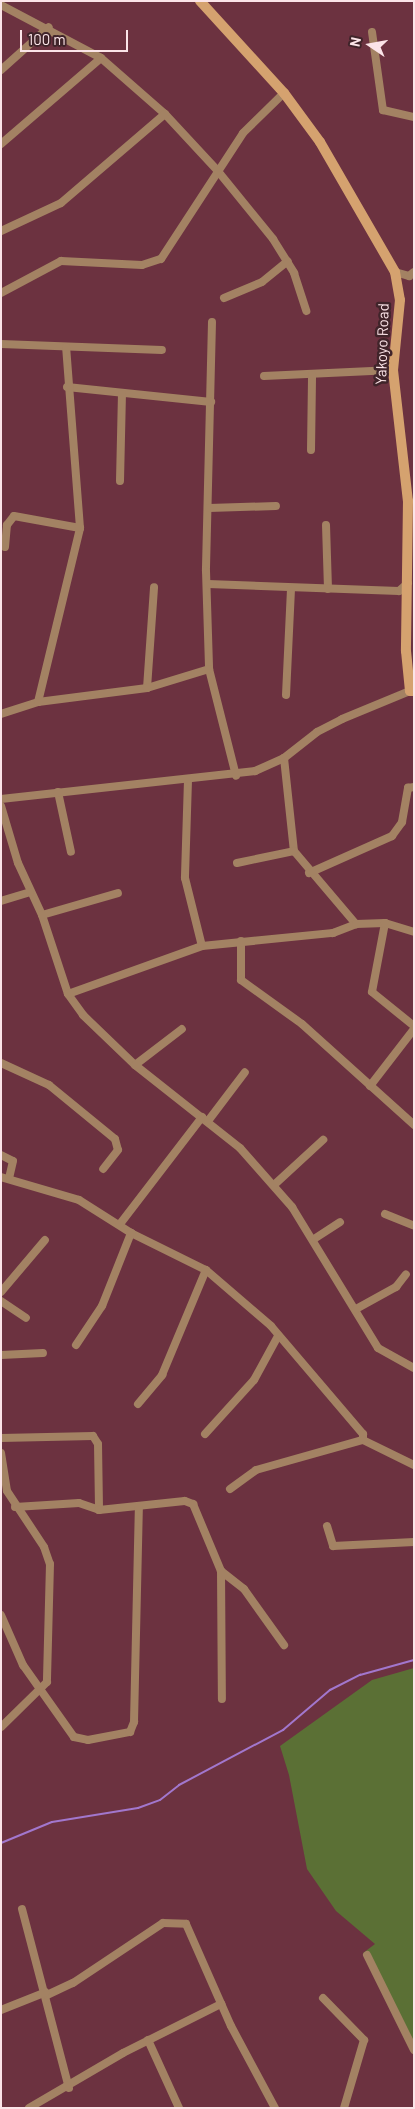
<!DOCTYPE html>
<style>
body{margin:0}
#map{position:relative;width:415px;height:2109px;overflow:hidden;background:#6c3240;font-family:Barlow,sans-serif}
div>[style]{position:absolute}
.green>*{inset:0;background:#5b7035}
.stream>*{height:2px;margin:-1px;padding:0 1px;transform-origin:1px;border-radius:1px;background:#a277cd}
.minor>*{height:8px;margin:-4px;padding:0 4px;transform-origin:4px;border-radius:4px;background:#a38263}
.secondary>*{height:10px;margin:-5px;padding:0 5px;transform-origin:5px;border-radius:5px;background:#d5a26f}
span{translate:-50% -50%;white-space:nowrap;text-align:center;line-height:1.15;-webkit-text-stroke:5px #40242a;paint-order:stroke}
.street-label{font-size:15px;color:#fbe4e8}
.frame{position:absolute;inset:0;border:2px solid #fbe4e8;pointer-events:none}
.north{position:absolute;left:345px;top:20px;width:50px;height:50px;-webkit-text-stroke:4px #40242a;paint-order:stroke;rotate:282deg;font-size:14px;font-weight:700;line-height:20px;text-align:center;color:#fbe4e8}
.north::after{content:'';display:block;margin:auto;width:18px;height:22px;background:#fbe4e8;clip-path:polygon(50% 0,100% 100%,50% 72%,0 100%)}
.scale{position:absolute;left:20px;top:30px;width:108px;height:22px;box-sizing:border-box;border:2px solid #fbe4e8;border-top:0;padding-left:6px;font-size:15px;line-height:18px;white-space:nowrap;color:#fbe4e8;-webkit-text-stroke:4px #40242a;paint-order:stroke}
</style>
<div id="map">
<div class="green">
<i style="clip-path:polygon(414px 1668px,414px 2048px,363px 1953px,375px 1944px,336px 1911px,307px 1869px,289px 1775px,280px 1746px,372px 1680px)"></i>
</div>
<div class="stream">
<i style="left:1px;top:1843px;width:55px;rotate:-22.4deg"></i>
<i style="left:52px;top:1822px;width:87px;rotate:-9.2deg"></i>
<i style="left:138px;top:1808px;width:23px;rotate:-20deg"></i>
<i style="left:160px;top:1800px;width:24px;rotate:-38deg"></i>
<i style="left:179px;top:1785px;width:118px;rotate:-27.9deg"></i>
<i style="left:283px;top:1730px;width:62px;rotate:-40.4deg"></i>
<i style="left:330px;top:1690px;width:34px;rotate:-27deg"></i>
<i style="left:360px;top:1675px;width:56px;rotate:-15.5deg"></i>
</div>
<div class="minor">
<i style="left:1px;top:5px;width:113px;rotate:27.9deg"></i>
<i style="left:101px;top:58px;width:85px;rotate:41.2deg"></i>
<i style="left:165px;top:114px;width:76px;rotate:47.1deg"></i>
<i style="left:217px;top:170px;width:89px;rotate:50.9deg"></i>
<i style="left:273px;top:239px;width:40px;rotate:58deg"></i>
<i style="left:294px;top:273px;width:40px;rotate:72deg"></i>
<i style="left:372px;top:32px;width:79px;rotate:82deg"></i>
<i style="left:383px;top:110px;width:32px;rotate:13deg"></i>
<i style="left:1px;top:70px;width:64px;rotate:-41.9deg"></i>
<i style="left:1px;top:144px;width:132px;rotate:-40.7deg"></i>
<i style="left:1px;top:231px;width:66px;rotate:-25deg"></i>
<i style="left:61px;top:203px;width:137px;rotate:-40.6deg"></i>
<i style="left:395px;top:272px;width:15px;rotate:16deg"></i>
<i style="left:409px;top:276px;width:6px;rotate:-39deg"></i>
<i style="left:1px;top:293px;width:68px;rotate:-28.1deg"></i>
<i style="left:61px;top:261px;width:81px;rotate:2.8deg"></i>
<i style="left:142px;top:265px;width:20px;rotate:-18deg"></i>
<i style="left:161px;top:259px;width:150px;rotate:-56.9deg"></i>
<i style="left:243px;top:133px;width:57px;rotate:-44.3deg"></i>
<i style="left:224px;top:298px;width:41px;rotate:-22.8deg"></i>
<i style="left:262px;top:282px;width:33px;rotate:-39deg"></i>
<i style="left:212px;top:322px;width:249px;rotate:91.4deg"></i>
<i style="left:206px;top:571px;width:98px;rotate:88.2deg"></i>
<i style="left:209px;top:669px;width:110px;rotate:75.8deg"></i>
<i style="left:1px;top:344px;width:161px;rotate:2.1deg"></i>
<i style="left:264px;top:376px;width:129px;rotate:-2.7deg"></i>
<i style="left:67px;top:387px;width:145px;rotate:5.9deg"></i>
<i style="left:311px;top:450px;width:75px;rotate:-89.2deg"></i>
<i style="left:120px;top:481px;width:87px;rotate:-88.7deg"></i>
<i style="left:209px;top:508px;width:67px;rotate:-1.7deg"></i>
<i style="left:326px;top:525px;width:64px;rotate:88.2deg"></i>
<i style="left:5px;top:547px;width:22px;rotate:-85deg"></i>
<i style="left:7px;top:525px;width:11px;rotate:-52deg"></i>
<i style="left:14px;top:516px;width:67px;rotate:10.3deg"></i>
<i style="left:208px;top:584px;width:191px;rotate:2.1deg"></i>
<i style="left:399px;top:591px;width:12px;rotate:-42deg"></i>
<i style="left:147px;top:688px;width:101px;rotate:-86deg"></i>
<i style="left:286px;top:695px;width:107px;rotate:-87.3deg"></i>
<i style="left:38px;top:702px;width:179px;rotate:-76.4deg"></i>
<i style="left:80px;top:528px;width:181px;rotate:-94.4deg"></i>
<i style="left:1px;top:714px;width:39px;rotate:-18deg"></i>
<i style="left:38px;top:702px;width:110px;rotate:-7.3deg"></i>
<i style="left:147px;top:688px;width:65px;rotate:-17deg"></i>
<i style="left:284px;top:758px;width:94px;rotate:83.9deg"></i>
<i style="left:294px;top:851px;width:96px;rotate:49.7deg"></i>
<i style="left:188px;top:780px;width:98px;rotate:91.8deg"></i>
<i style="left:185px;top:878px;width:70px;rotate:76deg"></i>
<i style="left:58px;top:792px;width:61px;rotate:77.8deg"></i>
<i style="left:1px;top:799px;width:256px;rotate:-6.3deg"></i>
<i style="left:255px;top:771px;width:32px;rotate:-24deg"></i>
<i style="left:284px;top:758px;width:42px;rotate:-38.2deg"></i>
<i style="left:317px;top:732px;width:28px;rotate:-27deg"></i>
<i style="left:342px;top:719px;width:74px;rotate:-22.4deg"></i>
<i style="left:1px;top:806px;width:59px;rotate:73.4deg"></i>
<i style="left:18px;top:863px;width:57px;rotate:65.2deg"></i>
<i style="left:42px;top:915px;width:83px;rotate:71.8deg"></i>
<i style="left:68px;top:994px;width:26px;rotate:54deg"></i>
<i style="left:83px;top:1015px;width:72px;rotate:43.9deg"></i>
<i style="left:135px;top:1065px;width:134px;rotate:38.3deg"></i>
<i style="left:240px;top:1148px;width:79px;rotate:48.6deg"></i>
<i style="left:292px;top:1207px;width:165px;rotate:58.6deg"></i>
<i style="left:378px;top:1348px;width:41px;rotate:29.1deg"></i>
<i style="left:237px;top:863px;width:58px;rotate:-11.9deg"></i>
<i style="left:309px;top:873px;width:91px;rotate:-24deg"></i>
<i style="left:392px;top:836px;width:17px;rotate:-54deg"></i>
<i style="left:402px;top:822px;width:35px;rotate:-80deg"></i>
<i style="left:408px;top:788px;width:6px;rotate:-9deg"></i>
<i style="left:1px;top:901px;width:30px;rotate:-17deg"></i>
<i style="left:42px;top:915px;width:79px;rotate:-16.1deg"></i>
<i style="left:385px;top:923px;width:70px;rotate:100.7deg"></i>
<i style="left:372px;top:992px;width:54px;rotate:39deg"></i>
<i style="left:241px;top:941px;width:39px;rotate:90deg"></i>
<i style="left:241px;top:980px;width:75px;rotate:35.8deg"></i>
<i style="left:302px;top:1024px;width:151px;rotate:42deg"></i>
<i style="left:68px;top:994px;width:142px;rotate:-19.7deg"></i>
<i style="left:202px;top:946px;width:132px;rotate:-5.7deg"></i>
<i style="left:333px;top:933px;width:25px;rotate:-21deg"></i>
<i style="left:356px;top:924px;width:29px;rotate:-2deg"></i>
<i style="left:385px;top:923px;width:30px;rotate:17deg"></i>
<i style="left:1px;top:1063px;width:53px;rotate:24.6deg"></i>
<i style="left:49px;top:1085px;width:85px;rotate:39.3deg"></i>
<i style="left:115px;top:1139px;width:11px;rotate:75deg"></i>
<i style="left:118px;top:1150px;width:24px;rotate:128deg"></i>
<i style="left:135px;top:1065px;width:59px;rotate:-37.5deg"></i>
<i style="left:370px;top:1086px;width:72px;rotate:-52.3deg"></i>
<i style="left:208px;top:1121px;width:61px;rotate:-52.9deg"></i>
<i style="left:1px;top:1155px;width:13px;rotate:27deg"></i>
<i style="left:13px;top:1161px;width:17px;rotate:103deg"></i>
<i style="left:1px;top:1177px;width:81px;rotate:16.4deg"></i>
<i style="left:79px;top:1200px;width:62px;rotate:32.4deg"></i>
<i style="left:131px;top:1233px;width:84px;rotate:26.3deg"></i>
<i style="left:206px;top:1270px;width:86px;rotate:40.7deg"></i>
<i style="left:271px;top:1326px;width:142px;rotate:49.6deg"></i>
<i style="left:363px;top:1434px;width:6px;rotate:90deg"></i>
<i style="left:274px;top:1185px;width:67px;rotate:-42.6deg"></i>
<i style="left:385px;top:1214px;width:31px;rotate:22deg"></i>
<i style="left:120px;top:1224px;width:135px;rotate:-52.5deg"></i>
<i style="left:314px;top:1239px;width:31px;rotate:-33deg"></i>
<i style="left:1px;top:1292px;width:68px;rotate:-49.8deg"></i>
<i style="left:1px;top:1301px;width:30px;rotate:34deg"></i>
<i style="left:356px;top:1309px;width:46px;rotate:-28.8deg"></i>
<i style="left:396px;top:1287px;width:16px;rotate:-52deg"></i>
<i style="left:76px;top:1345px;width:47px;rotate:-56.3deg"></i>
<i style="left:102px;top:1306px;width:79px;rotate:-68.3deg"></i>
<i style="left:1px;top:1355px;width:42px;rotate:-2.7deg"></i>
<i style="left:138px;top:1404px;width:38px;rotate:-50deg"></i>
<i style="left:162px;top:1375px;width:114px;rotate:-67.3deg"></i>
<i style="left:205px;top:1434px;width:73px;rotate:-47.8deg"></i>
<i style="left:254px;top:1380px;width:50px;rotate:-61.4deg"></i>
<i style="left:1px;top:1438px;width:92px;rotate:-1.2deg"></i>
<i style="left:93px;top:1436px;width:9px;rotate:58deg"></i>
<i style="left:98px;top:1444px;width:66px;rotate:89.1deg"></i>
<i style="left:1px;top:1453px;width:38px;rotate:81deg"></i>
<i style="left:7px;top:1491px;width:67px;rotate:56.5deg"></i>
<i style="left:44px;top:1547px;width:18px;rotate:71deg"></i>
<i style="left:50px;top:1564px;width:118px;rotate:91.5deg"></i>
<i style="left:47px;top:1682px;width:64px;rotate:135.6deg"></i>
<i style="left:230px;top:1489px;width:32px;rotate:-36deg"></i>
<i style="left:256px;top:1470px;width:111px;rotate:-15.7deg"></i>
<i style="left:363px;top:1440px;width:57px;rotate:26.1deg"></i>
<i style="left:15px;top:1507px;width:64px;rotate:-3.6deg"></i>
<i style="left:79px;top:1503px;width:21px;rotate:19deg"></i>
<i style="left:99px;top:1510px;width:86px;rotate:-6deg"></i>
<i style="left:185px;top:1501px;width:9px;rotate:21deg"></i>
<i style="left:193px;top:1504px;width:73px;rotate:67.3deg"></i>
<i style="left:221px;top:1571px;width:128px;rotate:89.6deg"></i>
<i style="left:327px;top:1526px;width:21px;rotate:73deg"></i>
<i style="left:333px;top:1546px;width:81px;rotate:-2.8deg"></i>
<i style="left:221px;top:1571px;width:29px;rotate:38deg"></i>
<i style="left:244px;top:1589px;width:69px;rotate:54.5deg"></i>
<i style="left:1px;top:1615px;width:55px;rotate:66.3deg"></i>
<i style="left:23px;top:1665px;width:88px;rotate:54.7deg"></i>
<i style="left:74px;top:1737px;width:14px;rotate:12deg"></i>
<i style="left:88px;top:1740px;width:43px;rotate:-10.8deg"></i>
<i style="left:130px;top:1732px;width:11px;rotate:-68deg"></i>
<i style="left:134px;top:1722px;width:216px;rotate:-88.7deg"></i>
<i style="left:22px;top:1909px;width:185px;rotate:75.3deg"></i>
<i style="left:367px;top:1955px;width:106px;rotate:63.7deg"></i>
<i style="left:47px;top:1995px;width:29px;rotate:-25deg"></i>
<i style="left:73px;top:1983px;width:108px;rotate:-33.7deg"></i>
<i style="left:163px;top:1923px;width:23px;rotate:2deg"></i>
<i style="left:186px;top:1924px;width:111px;rotate:66.2deg"></i>
<i style="left:231px;top:2026px;width:93px;rotate:61.8deg"></i>
<i style="left:323px;top:1998px;width:59px;rotate:45.7deg"></i>
<i style="left:364px;top:2040px;width:71px;rotate:106.4deg"></i>
<i style="left:1px;top:2010px;width:48px;rotate:-21.8deg"></i>
<i style="left:148px;top:2040px;width:75px;rotate:65.5deg"></i>
<i style="left:29px;top:2108px;width:109px;rotate:-30.3deg"></i>
<i style="left:123px;top:2053px;width:110px;rotate:-26.6deg"></i>
</div>
<div class="secondary">
<i style="left:200px;top:1px;width:125px;rotate:47.6deg"></i>
<i style="left:284px;top:93px;width:61px;rotate:53.7deg"></i>
<i style="left:320px;top:142px;width:150px;rotate:60deg"></i>
<i style="left:395px;top:272px;width:28px;rotate:80deg"></i>
<i style="left:400px;top:300px;width:70px;rotate:95.7deg"></i>
<i style="left:393px;top:370px;width:132px;rotate:83.5deg"></i>
<i style="left:408px;top:501px;width:150px;rotate:90.8deg"></i>
<i style="left:406px;top:651px;width:40px;rotate:84.3deg"></i>
<i style="left:410px;top:691px;width:4px"></i>
</div>
<div class="street-label">
<span style="left:382px;top:344px;rotate:-88deg">Yakoyo Road</span>
</div>
<div class="frame"></div>
<div class="north">N</div>
<div class="scale">100 m</div>
</div>
